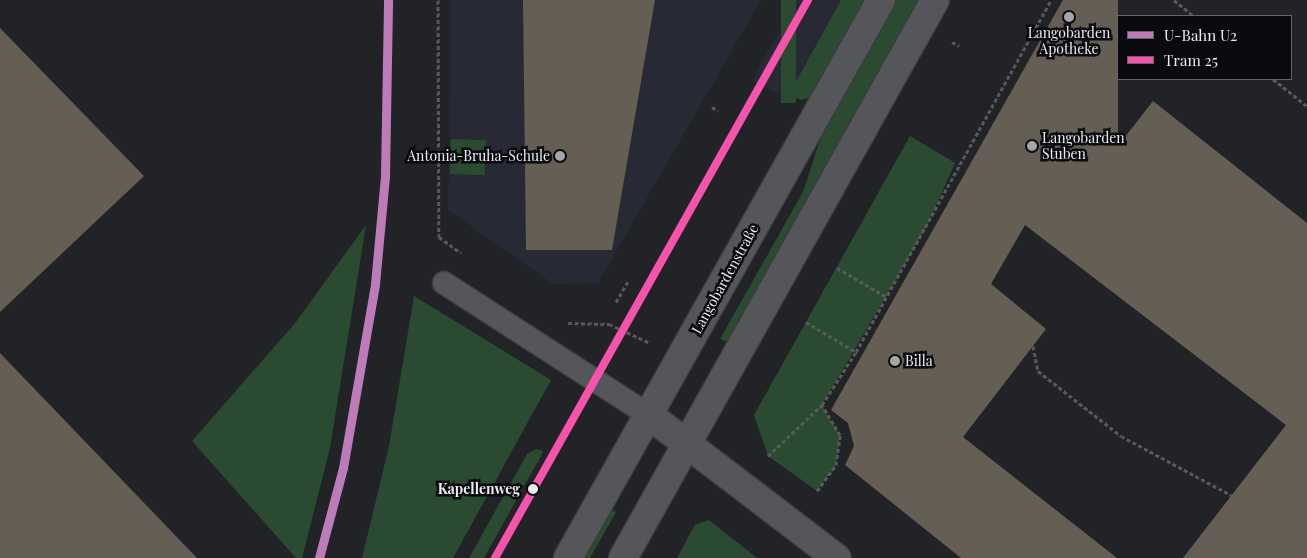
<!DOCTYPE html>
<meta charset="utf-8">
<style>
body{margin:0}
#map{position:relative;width:1307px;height:558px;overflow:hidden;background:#222327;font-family:"Playfair Display",serif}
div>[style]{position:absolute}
.built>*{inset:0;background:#272935}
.green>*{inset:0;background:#2a4b31;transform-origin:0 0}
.building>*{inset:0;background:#655e54}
.path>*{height:3px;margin-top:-1.5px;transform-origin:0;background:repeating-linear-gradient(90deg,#58595c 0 4px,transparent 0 6.5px)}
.roads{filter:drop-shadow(1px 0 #3c3d41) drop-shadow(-1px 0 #3c3d41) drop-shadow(0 1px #3c3d41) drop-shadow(0 -1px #3c3d41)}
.service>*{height:22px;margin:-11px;padding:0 11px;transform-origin:11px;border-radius:11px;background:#555659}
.minor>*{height:28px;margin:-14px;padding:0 14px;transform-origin:14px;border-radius:14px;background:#555659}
.tertiary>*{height:28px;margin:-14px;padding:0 14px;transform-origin:14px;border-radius:14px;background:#555659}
.tram-1>*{height:8px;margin:-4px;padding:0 4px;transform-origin:4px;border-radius:4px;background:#f653ac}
.metro-1>*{height:9px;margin:-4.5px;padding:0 4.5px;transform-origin:4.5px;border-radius:4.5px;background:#bd7cb9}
.dots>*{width:14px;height:14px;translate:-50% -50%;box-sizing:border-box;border:2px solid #0b0b0f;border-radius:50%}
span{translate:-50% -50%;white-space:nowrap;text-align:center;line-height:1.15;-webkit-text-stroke:5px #0b0b0f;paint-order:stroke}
.poi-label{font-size:14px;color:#ebecf1}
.left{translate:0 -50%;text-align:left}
.right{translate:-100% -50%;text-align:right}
.street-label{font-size:14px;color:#ebecf1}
.stop-label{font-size:14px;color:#ebecf1;font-weight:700}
.legend{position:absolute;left:1117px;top:15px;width:175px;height:65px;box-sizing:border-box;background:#0b0b0f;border:1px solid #656569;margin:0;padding:6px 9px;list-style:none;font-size:15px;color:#ebecf1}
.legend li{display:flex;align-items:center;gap:10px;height:25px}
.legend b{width:25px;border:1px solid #656569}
</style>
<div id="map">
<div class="built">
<i style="clip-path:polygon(451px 0,761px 0,598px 283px,553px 284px,448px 210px)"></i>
<i style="clip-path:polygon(796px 0,841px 0,786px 98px,752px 80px)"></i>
</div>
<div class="green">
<i style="left:781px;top:0;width:15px;height:103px"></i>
<i style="clip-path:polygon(841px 0,867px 0,814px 97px,801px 100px,789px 94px)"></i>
<i style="clip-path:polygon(892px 0,922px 0,729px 343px,720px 339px,803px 192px,826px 121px)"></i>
<i style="clip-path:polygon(910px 136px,955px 163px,926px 228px,822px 405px,840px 435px,836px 465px,817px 491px,768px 456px,754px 415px)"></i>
<i style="left:451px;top:139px;width:35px;height:35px;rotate:2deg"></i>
<i style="clip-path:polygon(366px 225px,330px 448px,302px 558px,296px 558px,192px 441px,296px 322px)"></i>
<i style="clip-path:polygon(414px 296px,551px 380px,453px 558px,362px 558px,389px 446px)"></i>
<i style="clip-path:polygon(536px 449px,543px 451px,541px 456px,484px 558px,469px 558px,527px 454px)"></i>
<i style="clip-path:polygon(611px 510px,616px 512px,590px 558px,580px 558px)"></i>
<i style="clip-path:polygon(709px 520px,757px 558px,677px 558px,695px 525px)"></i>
</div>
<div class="building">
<i style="clip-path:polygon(523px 0,655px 0,612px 250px,526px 250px)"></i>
<i style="clip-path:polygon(1063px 0,1118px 0,1118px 146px,1153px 101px,1307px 223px,1307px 558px,1183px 558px,1286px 425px,1025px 225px,991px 284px,1046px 329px,963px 437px,1117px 558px,961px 558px,845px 465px,854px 446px,848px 423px,831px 410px)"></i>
<i style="clip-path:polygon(0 28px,144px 176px,0 312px)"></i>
<i style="clip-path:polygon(0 353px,197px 558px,0 558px)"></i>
</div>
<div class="path">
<i style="left:438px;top:0;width:237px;rotate:89.8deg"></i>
<i style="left:439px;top:237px;width:27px;rotate:36deg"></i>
<i style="left:1174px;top:0;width:26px;rotate:39deg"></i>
<i style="left:952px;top:42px;width:8px;rotate:30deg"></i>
<i style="left:1273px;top:79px;width:43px;rotate:38.5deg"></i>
<i style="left:712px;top:107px;width:7px;rotate:34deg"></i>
<i style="left:837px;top:268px;width:58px;rotate:30.1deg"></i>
<i style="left:616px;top:302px;width:24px;rotate:-60deg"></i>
<i style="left:806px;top:322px;width:58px;rotate:31deg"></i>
<i style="left:568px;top:323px;width:41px;rotate:1.4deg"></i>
<i style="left:609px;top:324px;width:45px;rotate:24.9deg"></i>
<i style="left:1033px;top:346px;width:25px;rotate:79deg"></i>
<i style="left:1038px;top:371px;width:105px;rotate:38.1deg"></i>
<i style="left:1121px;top:436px;width:125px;rotate:28.2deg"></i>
<i style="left:768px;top:456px;width:74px;rotate:-43.4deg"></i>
<i style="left:822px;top:405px;width:63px;rotate:-57.3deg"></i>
<i style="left:856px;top:352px;width:402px;rotate:-61deg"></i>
<i style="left:817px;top:491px;width:32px;rotate:-54deg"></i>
<i style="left:836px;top:465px;width:30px;rotate:-82deg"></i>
<i style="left:840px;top:435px;width:35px;rotate:-121deg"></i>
</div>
<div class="roads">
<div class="service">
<i style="left:444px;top:283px;width:244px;rotate:32.8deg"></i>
</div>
<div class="minor">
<i style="left:649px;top:415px;width:236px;rotate:37.3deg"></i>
</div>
<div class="tertiary">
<i style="left:568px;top:558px;width:640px;rotate:-60.71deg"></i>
<i style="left:623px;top:558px;width:639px;rotate:-60.79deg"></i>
</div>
</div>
<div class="tram-1">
<i style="left:495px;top:558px;width:640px;rotate:-60.71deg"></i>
</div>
<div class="metro-1">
<i style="left:319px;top:558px;width:93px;rotate:-75.1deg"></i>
<i style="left:343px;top:468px;width:187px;rotate:-80.1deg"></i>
<i style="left:375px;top:284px;width:108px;rotate:-84.7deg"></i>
<i style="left:385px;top:176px;width:176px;rotate:-89deg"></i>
</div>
<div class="dots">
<i style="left:1069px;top:17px;background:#a5a6aa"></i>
<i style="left:1032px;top:146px;background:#a5a6aa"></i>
<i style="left:560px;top:156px;background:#a5a6aa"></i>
<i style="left:895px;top:361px;background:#a5a6aa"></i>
<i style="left:533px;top:489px;background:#ebecf1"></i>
</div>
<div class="poi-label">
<span style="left:1069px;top:41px">Langobarden<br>Apotheke</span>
<span class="left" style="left:1042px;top:146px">Langobarden<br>Stuben</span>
<span class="right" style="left:550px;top:156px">Antonia-Bruha-Schule</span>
<span class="left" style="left:905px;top:361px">Billa</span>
</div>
<div class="street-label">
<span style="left:725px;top:279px;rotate:-61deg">Langobardenstraße</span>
</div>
<div class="stop-label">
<span class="right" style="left:520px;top:489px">Kapellenweg</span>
</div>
<ul class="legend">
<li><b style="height:6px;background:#bd7cb9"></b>U-Bahn U2</li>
<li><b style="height:6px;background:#f653ac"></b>Tram 25</li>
</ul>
</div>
